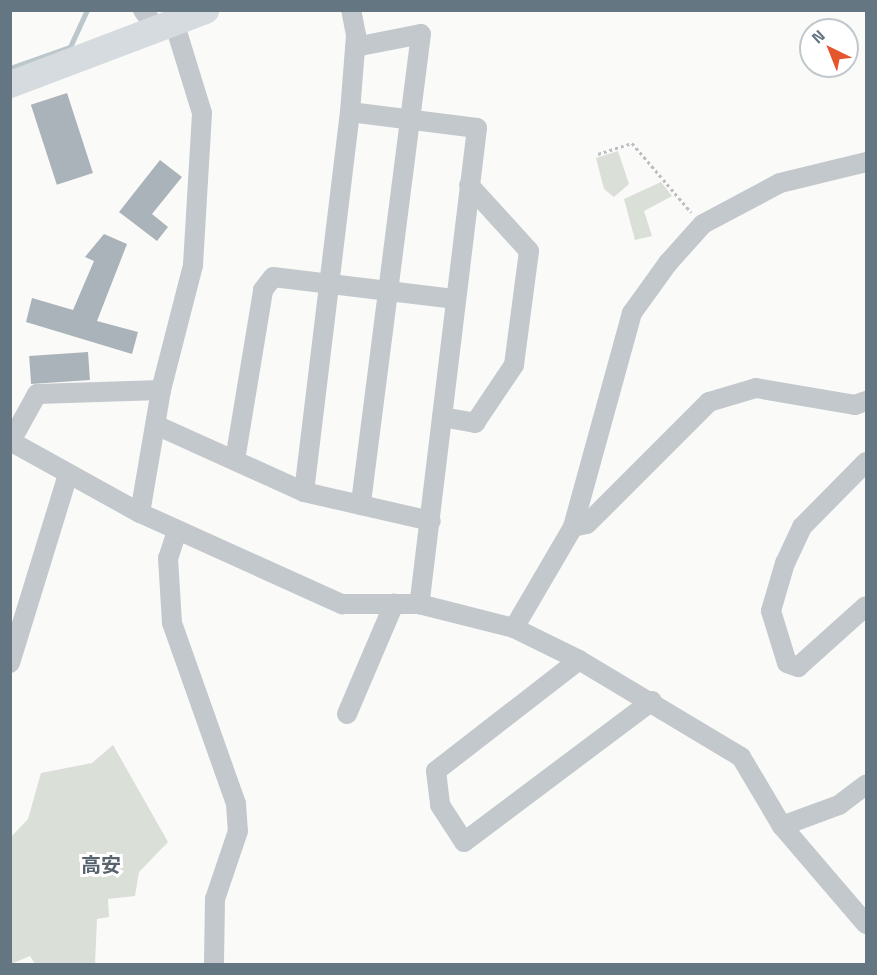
<!DOCTYPE html>
<meta charset="utf-8">
<style>
body{margin:0}
#map{position:relative;width:877px;height:975px;overflow:hidden;background:#fafaf8;font-family:"Titillium Web","Noto Sans JP",sans-serif}
div>[style]{position:absolute}
.green>*{inset:0;background:#dadfd7}
.stream>*{height:4.5px;margin:-2.25px;padding:0 2.25px;transform-origin:2.25px;border-radius:2.25px;background:#bbc7cb}
.building>*{inset:0;background:#aab3b9;transform-origin:0 0}
.path>*{height:3px;margin-top:-1.5px;transform-origin:0;background:repeating-linear-gradient(90deg,#bbbfc2 0 3px,transparent 0 6px)}
.street>*{height:20px;margin:-10px;padding:0 10px;transform-origin:10px;border-radius:10px;background:#c3c8cc}
.secondary>*{height:27px;margin:-13.5px;padding:0 13.5px;transform-origin:13.5px;border-radius:13.5px;background:#d6dbdf}
span{translate:-50% -50%;white-space:nowrap;text-align:center;line-height:1.15;-webkit-text-stroke:6px #fff;paint-order:stroke}
.quarter-label{font-size:20px;color:#57646e;font-weight:700}
.frame{position:absolute;inset:0;border:12px solid #657683;pointer-events:none}
.north{position:absolute;left:799px;top:18px;width:60px;height:60px;box-sizing:border-box;background:#fff;border:2px solid #c1c8cd;border-radius:50%;rotate:317deg;font-size:16px;font-weight:700;line-height:24px;text-align:center;color:#657683}
.north::after{content:'';display:block;margin:auto;width:21px;height:27px;background:#e4572e;clip-path:polygon(50% 0,100% 100%,50% 72%,0 100%)}
</style>
<div id="map">
<div class="green">
<i style="clip-path:polygon(618px 151px,629px 184px,614px 197px,604px 189px,596px 158px)"></i>
<i style="clip-path:polygon(661px 182px,672px 196px,644px 211px,652px 236px,635px 240px,624px 199px)"></i>
<i style="clip-path:polygon(113px 745px,168px 842px,139px 872px,135px 896px,108px 899px,109px 917px,97px 919px,95px 964px,35px 964px,30px 956px,11px 964px,11px 837px,28px 819px,41px 773px,92px 763px)"></i>
</div>
<div class="stream">
<i style="left:10px;top:68px;width:64px;rotate:-19.3deg"></i>
<i style="left:70px;top:47px;width:41px;rotate:-65.3deg"></i>
</div>
<div class="building">
<i style="left:67px;top:93px;width:84px;height:38px;rotate:72deg"></i>
<i style="clip-path:polygon(160px 160px,182px 177px,152px 214px,168px 227px,157px 241px,119px 212px)"></i>
<i style="clip-path:polygon(104px 234px,127px 244px,97px 321px,138px 332px,132px 354px,26px 322px,32px 298px,73px 310px,94px 261px,85px 257px)"></i>
<i style="left:88px;top:352px;width:28px;height:59px;rotate:86deg"></i>
</div>
<div class="path">
<i style="left:598px;top:154px;width:36px;rotate:-18deg"></i>
<i style="left:632px;top:143px;width:91px;rotate:49.5deg"></i>
</div>
<div class="street">
<i style="left:143px;top:10px;width:22px;rotate:54deg"></i>
<i style="left:355px;top:47px;width:67px;rotate:-11.1deg"></i>
<i style="left:421px;top:34px;width:475px;rotate:97.3deg"></i>
<i style="left:350px;top:112px;width:128px;rotate:7.2deg"></i>
<i style="left:477px;top:128px;width:480px;rotate:96.9deg"></i>
<i style="left:442px;top:417px;width:34px;rotate:10deg"></i>
<i style="left:475px;top:423px;width:70px;rotate:-56.1deg"></i>
<i style="left:514px;top:365px;width:115px;rotate:-82.5deg"></i>
<i style="left:529px;top:251px;width:89px;rotate:-132.3deg"></i>
<i style="left:158px;top:426px;width:160px;rotate:24.3deg"></i>
<i style="left:304px;top:492px;width:130px;rotate:12.9deg"></i>
<i style="left:10px;top:441px;width:149px;rotate:29deg"></i>
<i style="left:140px;top:513px;width:222px;rotate:24.3deg"></i>
<i style="left:342px;top:604px;width:77px"></i>
<i style="left:419px;top:604px;width:98px;rotate:14.2deg"></i>
<i style="left:514px;top:628px;width:72px;rotate:26.2deg"></i>
<i style="left:579px;top:660px;width:189px;rotate:30.9deg"></i>
<i style="left:741px;top:757px;width:80px;rotate:59.3deg"></i>
<i style="left:782px;top:826px;width:129px;rotate:49.4deg"></i>
<i style="left:11px;top:441px;width:54px;rotate:-61deg"></i>
<i style="left:37px;top:394px;width:124px;rotate:-1.8deg"></i>
<i style="left:235px;top:460px;width:172px;rotate:-80.6deg"></i>
<i style="left:263px;top:290px;width:16px;rotate:-52deg"></i>
<i style="left:273px;top:277px;width:182px;rotate:6.9deg"></i>
<i style="left:866px;top:462px;width:91px;rotate:134.6deg"></i>
<i style="left:802px;top:527px;width:40px;rotate:115deg"></i>
<i style="left:785px;top:563px;width:50px;rotate:106.3deg"></i>
<i style="left:771px;top:611px;width:54px;rotate:72.9deg"></i>
<i style="left:787px;top:663px;width:12px;rotate:20deg"></i>
<i style="left:798px;top:667px;width:91px;rotate:-41.9deg"></i>
<i style="left:304px;top:492px;width:383px;rotate:-83.1deg"></i>
<i style="left:350px;top:112px;width:77px;rotate:-85.5deg"></i>
<i style="left:356px;top:35px;width:25px;rotate:-101deg"></i>
<i style="left:140px;top:513px;width:125px;rotate:-80.3deg"></i>
<i style="left:161px;top:390px;width:129px;rotate:-75.6deg"></i>
<i style="left:193px;top:265px;width:152px;rotate:-86.6deg"></i>
<i style="left:202px;top:113px;width:95px;rotate:-107.1deg"></i>
<i style="left:573px;top:527px;width:14px;rotate:-12deg"></i>
<i style="left:587px;top:524px;width:173px;rotate:-45deg"></i>
<i style="left:709px;top:402px;width:49px;rotate:-16.6deg"></i>
<i style="left:756px;top:388px;width:100px;rotate:9.7deg"></i>
<i style="left:855px;top:405px;width:12px;rotate:-20deg"></i>
<i style="left:177px;top:531px;width:28px;rotate:108deg"></i>
<i style="left:168px;top:558px;width:65px;rotate:86.5deg"></i>
<i style="left:172px;top:623px;width:192px;rotate:70.5deg"></i>
<i style="left:236px;top:804px;width:27px;rotate:86deg"></i>
<i style="left:238px;top:831px;width:72px;rotate:108.7deg"></i>
<i style="left:215px;top:899px;width:65px;rotate:90.9deg"></i>
<i style="left:514px;top:628px;width:117px;rotate:-59.7deg"></i>
<i style="left:573px;top:527px;width:222px;rotate:-74.6deg"></i>
<i style="left:632px;top:313px;width:62px;rotate:-54.2deg"></i>
<i style="left:668px;top:263px;width:52px;rotate:-48.1deg"></i>
<i style="left:703px;top:224px;width:87px;rotate:-28deg"></i>
<i style="left:780px;top:183px;width:89px;rotate:-13.7deg"></i>
<i style="left:579px;top:660px;width:181px;rotate:142.2deg"></i>
<i style="left:436px;top:771px;width:34px;rotate:83deg"></i>
<i style="left:440px;top:805px;width:44px;rotate:57deg"></i>
<i style="left:464px;top:842px;width:235px;rotate:-36.9deg"></i>
<i style="left:10px;top:663px;width:197px;rotate:-72.9deg"></i>
<i style="left:347px;top:714px;width:120px;rotate:-66.9deg"></i>
<i style="left:782px;top:826px;width:61px;rotate:-20.2deg"></i>
<i style="left:839px;top:805px;width:34px;rotate:-37deg"></i>
</div>
<div class="secondary">
<i style="left:10px;top:84px;width:209px;rotate:-20.8deg"></i>
</div>
<div class="quarter-label">
<span style="left:101px;top:864px">高安</span>
</div>
<div class="frame"></div>
<div class="north">N</div>
</div>
